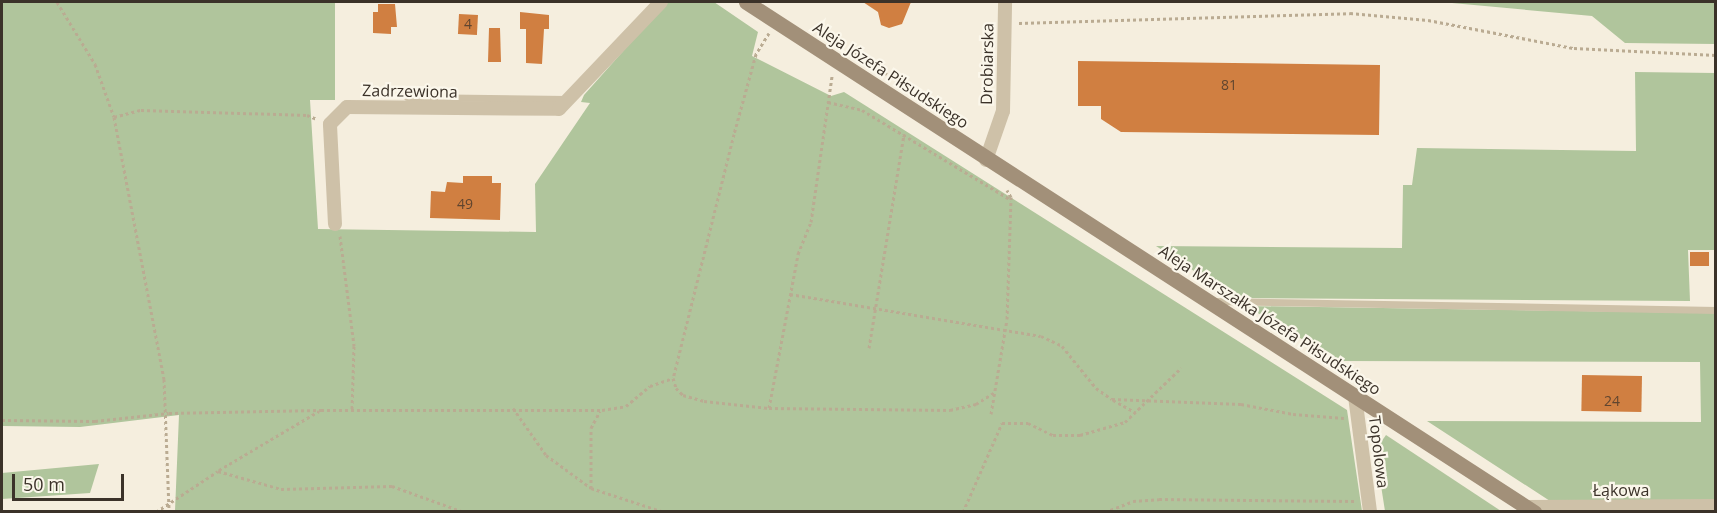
<!DOCTYPE html>
<meta charset="utf-8">
<style>
body{margin:0}
#map{position:relative;width:1717px;height:513px;overflow:hidden;background:#f5eede;font-family:"Open Sans",sans-serif}
div>[style]{position:absolute}
.green>*{inset:0;background:#b0c59c}
.building>*{inset:0;background:#d07f41;transform-origin:0 0}
.path>*{height:3px;margin-top:-1.5px;transform-origin:0;background:repeating-linear-gradient(90deg,#baab92 0 3px,transparent 0 6px)}
.lane>*{height:7px;margin:-3.5px;padding:0 3.5px;transform-origin:3.5px;border-radius:3.5px;background:#cec1a8}
.street>*{height:14px;margin:-7px;padding:0 7px;transform-origin:7px;border-radius:7px;background:#cec1a8}
.secondary>*{height:15px;margin:-7.5px;padding:0 7.5px;transform-origin:7.5px;border-radius:7.5px;background:#a29079}
span{translate:-50% -50%;white-space:nowrap;text-align:center;line-height:1.15;-webkit-text-stroke:4.5px #fbf7eb;paint-order:stroke}
.number-label{font-size:14px;color:#60452f}
.number-label span{-webkit-text-stroke-width:0}
.street-label{font-size:16px;color:#3b3229}
.frame{position:absolute;inset:0;border:3px solid #3b3229;pointer-events:none}
.scale{position:absolute;left:12px;top:474px;width:112px;height:27px;box-sizing:border-box;border:3px solid #3b3229;border-top:0;padding-left:8px;font-size:18px;line-height:21px;white-space:nowrap;color:#3b3229;-webkit-text-stroke:4px #fbf7eb;paint-order:stroke}
</style>
<div id="map">
<div class="green">
<i style="clip-path:polygon(2px 2px,335px 2px,335px 100px,310px 100px,318px 229px,536px 232px,535px 184px,590px 103px,581px 102px,584px 95px,667px 2px,714px 2px,758px 32px,752px 56px,831px 96px,844px 92px,1347px 410px,1362px 511px,175px 511px,179px 415px,80px 427px,2px 426px)"></i>
<i style="clip-path:polygon(1452px 3px,1715px 2px,1715px 44px,1625px 43px,1592px 16px)"></i>
<i style="clip-path:polygon(1635px 72px,1715px 73px,1715px 250px,1688px 250px,1690px 301px,1235px 298px,1156px 246px,1402px 248px,1403px 185px,1412px 185px,1417px 148px,1636px 151px)"></i>
<i style="clip-path:polygon(1246px 306px,1715px 313px,1715px 502px,1550px 501px,1427px 421px,1701px 422px,1700px 362px,1339px 361px)"></i>
<i style="clip-path:polygon(1386px 435px,1501px 511px,1385px 511px,1377px 460px,1379px 445px)"></i>
<i style="clip-path:polygon(99px 464px,90px 493px,2px 499px,2px 473px)"></i>
</div>
<div class="building">
<i style="clip-path:polygon(863px 2px,911px 2px,902px 24px,889px 28px,881px 25px,878px 12px)"></i>
<i style="clip-path:polygon(378px 4px,395px 4px,397px 27px,391px 27px,391px 34px,373px 33px,373px 12px,378px 12px)"></i>
<i style="clip-path:polygon(520px 12px,549px 15px,549px 29px,544px 29px,542px 64px,526px 63px,526px 29px,520px 29px)"></i>
<i style="left:459px;top:14px;width:19px;height:20px;rotate:3deg"></i>
<i style="clip-path:polygon(489px 28px,500px 28px,501px 62px,488px 62px)"></i>
<i style="clip-path:polygon(1078px 61px,1380px 65px,1379px 135px,1121px 132px,1101px 119px,1101px 106px,1078px 106px)"></i>
<i style="clip-path:polygon(463px 176px,492px 176px,492px 183px,501px 183px,500px 220px,430px 218px,431px 191px,445px 192px,447px 182px,463px 183px)"></i>
<i style="left:1690px;top:252px;width:19px;height:14px"></i>
<i style="left:1582px;top:375px;width:60px;height:36px;rotate:1deg"></i>
</div>
<div class="path">
<i style="left:57px;top:2px;width:73px;rotate:58.5deg"></i>
<i style="left:95px;top:64px;width:56px;rotate:70.3deg"></i>
<i style="left:114px;top:117px;width:267px;rotate:79.2deg"></i>
<i style="left:164px;top:379px;width:133px;rotate:87.8deg"></i>
<i style="left:1019px;top:23px;width:331px;rotate:-1.7deg"></i>
<i style="left:1350px;top:13px;width:78px;rotate:5.1deg"></i>
<i style="left:1428px;top:20px;width:149px;rotate:10.9deg"></i>
<i style="left:1574px;top:48px;width:142px;rotate:2.8deg"></i>
<i style="left:769px;top:33px;width:25px;rotate:122deg"></i>
<i style="left:756px;top:54px;width:83px;rotate:105.4deg"></i>
<i style="left:734px;top:134px;width:252px;rotate:104deg"></i>
<i style="left:673px;top:378px;width:10px;rotate:73deg"></i>
<i style="left:676px;top:388px;width:10px;rotate:45deg"></i>
<i style="left:683px;top:395px;width:22px;rotate:16deg"></i>
<i style="left:704px;top:401px;width:65px;rotate:6.1deg"></i>
<i style="left:769px;top:408px;width:181px;rotate:0.6deg"></i>
<i style="left:950px;top:410px;width:27px;rotate:-13deg"></i>
<i style="left:976px;top:404px;width:22px;rotate:-32deg"></i>
<i style="left:850px;top:50px;width:44px;rotate:33deg"></i>
<i style="left:828px;top:102px;width:35px;rotate:13deg"></i>
<i style="left:862px;top:110px;width:174px;rotate:31.1deg"></i>
<i style="left:114px;top:117px;width:28px;rotate:-15deg"></i>
<i style="left:141px;top:110px;width:166px;rotate:1.7deg"></i>
<i style="left:307px;top:115px;width:11px;rotate:22deg"></i>
<i style="left:340px;top:236px;width:111px;rotate:82.7deg"></i>
<i style="left:354px;top:346px;width:64px;rotate:91.8deg"></i>
<i style="left:790px;top:294px;width:254px;rotate:9.5deg"></i>
<i style="left:1041px;top:336px;width:23px;rotate:25deg"></i>
<i style="left:1062px;top:346px;width:54px;rotate:51deg"></i>
<i style="left:1096px;top:388px;width:19px;rotate:35deg"></i>
<i style="left:1112px;top:399px;width:129px;rotate:2.2deg"></i>
<i style="left:1241px;top:404px;width:53px;rotate:10.9deg"></i>
<i style="left:1293px;top:414px;width:51px;rotate:4.5deg"></i>
<i style="left:869px;top:348px;width:217px;rotate:-80.7deg"></i>
<i style="left:1113px;top:400px;width:26px;rotate:29deg"></i>
<i style="left:513px;top:408px;width:57px;rotate:54.9deg"></i>
<i style="left:546px;top:455px;width:56px;rotate:36.3deg"></i>
<i style="left:591px;top:488px;width:77px;rotate:18.2deg"></i>
<i style="left:769px;top:408px;width:157px;rotate:-79.3deg"></i>
<i style="left:798px;top:254px;width:35px;rotate:-68deg"></i>
<i style="left:811px;top:222px;width:148px;rotate:-81.8deg"></i>
<i style="left:991px;top:414px;width:96px;rotate:-80.4deg"></i>
<i style="left:1007px;top:319px;width:122px;rotate:-88.1deg"></i>
<i style="left:1011px;top:197px;width:8px;rotate:-120deg"></i>
<i style="left:2px;top:420px;width:93px;rotate:0.6deg"></i>
<i style="left:95px;top:421px;width:74px;rotate:-6.2deg"></i>
<i style="left:169px;top:413px;width:152px;rotate:-1.1deg"></i>
<i style="left:321px;top:410px;width:281px"></i>
<i style="left:602px;top:410px;width:24px;rotate:-9deg"></i>
<i style="left:626px;top:406px;width:31px;rotate:-40deg"></i>
<i style="left:650px;top:386px;width:24px;rotate:-19deg"></i>
<i style="left:219px;top:470px;width:116px;rotate:-30.5deg"></i>
<i style="left:591px;top:488px;width:60px;rotate:-90deg"></i>
<i style="left:591px;top:428px;width:19px;rotate:-62deg"></i>
<i style="left:156px;top:512px;width:74px;rotate:-33.5deg"></i>
<i style="left:218px;top:471px;width:66px;rotate:15.9deg"></i>
<i style="left:281px;top:489px;width:111px;rotate:-1.5deg"></i>
<i style="left:392px;top:486px;width:77px;rotate:19.9deg"></i>
<i style="left:963px;top:512px;width:97px;rotate:-66.3deg"></i>
<i style="left:1002px;top:423px;width:26px"></i>
<i style="left:1028px;top:423px;width:28px;rotate:26deg"></i>
<i style="left:1053px;top:435px;width:27px"></i>
<i style="left:1080px;top:435px;width:47px;rotate:-16.1deg"></i>
<i style="left:1125px;top:422px;width:78px;rotate:-44deg"></i>
<i style="left:1105px;top:512px;width:30px;rotate:-21deg"></i>
<i style="left:1133px;top:501px;width:26px;rotate:-4deg"></i>
<i style="left:1159px;top:499px;width:198px;rotate:0.6deg"></i>
</div>
<div class="lane">
<i style="left:407px;top:97px;width:159px;rotate:0.7deg"></i>
<i style="left:1214px;top:301px;width:502px;rotate:1.03deg"></i>
</div>
<div class="street">
<i style="left:986px;top:160px;width:52px;rotate:-70.9deg"></i>
<i style="left:1003px;top:111px;width:109px;rotate:-88.9deg"></i>
<i style="left:335px;top:224px;width:100px;rotate:-92.9deg"></i>
<i style="left:330px;top:124px;width:24px;rotate:-45deg"></i>
<i style="left:347px;top:107px;width:212px;rotate:0.5deg"></i>
<i style="left:559px;top:109px;width:148px;rotate:-46.4deg"></i>
<i style="left:1355px;top:396px;width:117px;rotate:82.6deg"></i>
<i style="left:1527px;top:507px;width:189px;rotate:-0.3deg"></i>
</div>
<div class="secondary">
<i style="left:746px;top:2px;width:939px;rotate:32.91deg"></i>
</div>
<div class="number-label">
<span style="left:468px;top:24px">4</span>
<span style="left:1229px;top:85px">81</span>
<span style="left:465px;top:204px">49</span>
<span style="left:1612px;top:401px">24</span>
</div>
<div class="street-label">
<span style="left:987px;top:64px;rotate:-89deg">Drobiarska</span>
<span style="left:891px;top:75px;rotate:33deg">Aleja Józefa Piłsudskiego</span>
<span style="left:410px;top:91px;rotate:1deg">Zadrzewiona</span>
<span style="left:1270px;top:320px;rotate:33deg">Aleja Marszałka Józefa Piłsudskiego</span>
<span style="left:1379px;top:452px;rotate:83deg">Topolowa</span>
<span style="left:1621px;top:490px">Łąkowa</span>
</div>
<div class="frame"></div>
<div class="scale">50 m</div>
</div>
